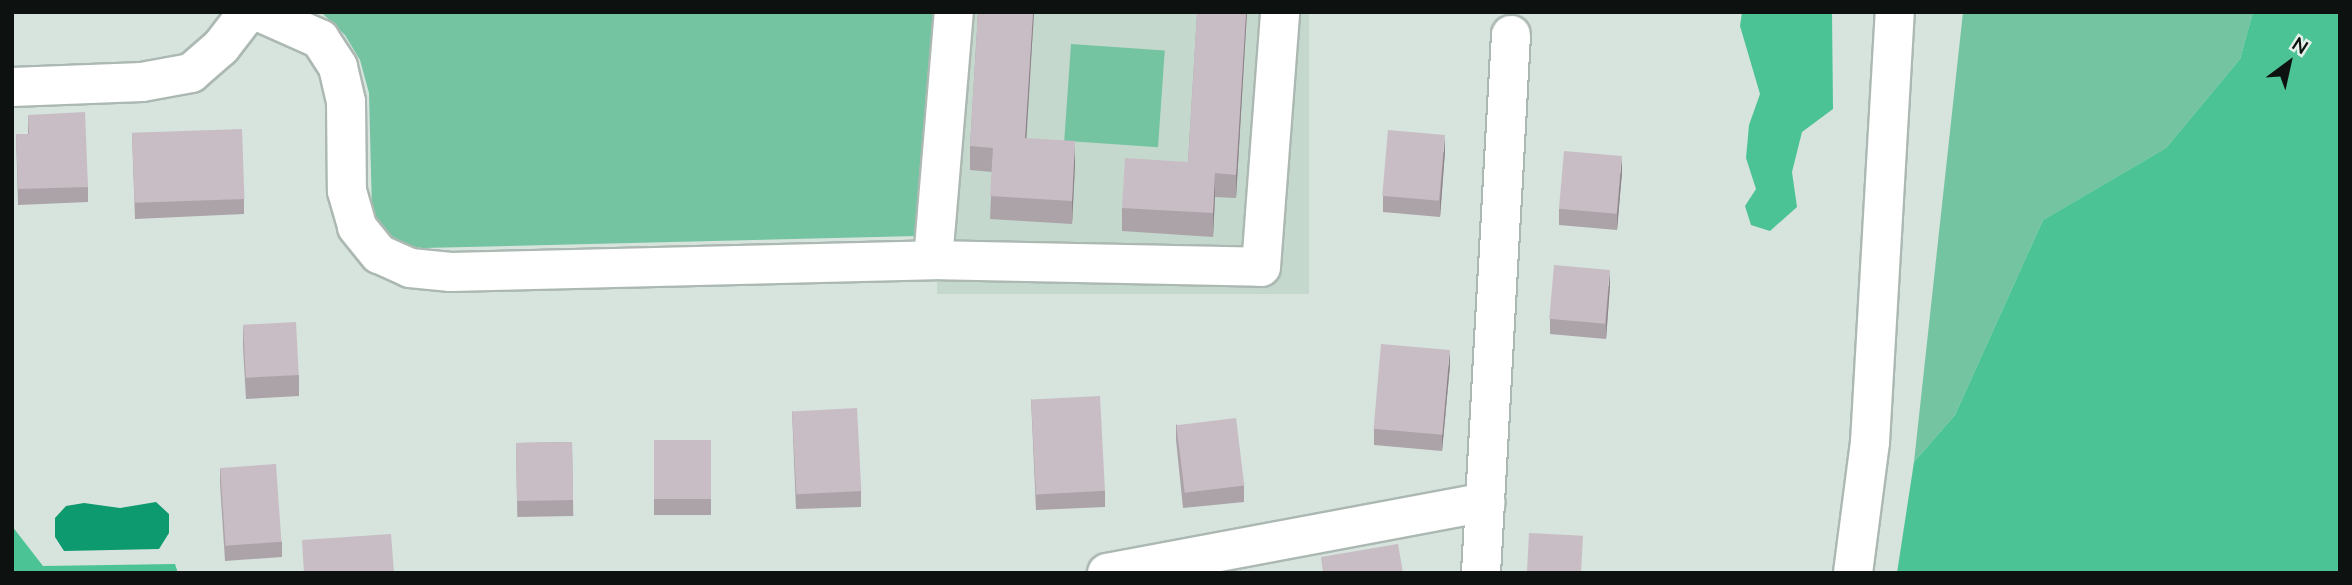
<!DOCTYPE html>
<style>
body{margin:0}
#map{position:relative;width:2352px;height:585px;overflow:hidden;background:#d7e3dd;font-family:Mulish,sans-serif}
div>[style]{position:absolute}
.built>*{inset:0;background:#c5d8ce;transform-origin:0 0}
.green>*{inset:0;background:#74c4a1;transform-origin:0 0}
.forest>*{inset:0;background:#4cc395}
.water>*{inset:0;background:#0e9a6f}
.roads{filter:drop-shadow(2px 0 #acb8b2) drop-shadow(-2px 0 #acb8b2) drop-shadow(0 2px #acb8b2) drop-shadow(0 -2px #acb8b2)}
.minor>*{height:38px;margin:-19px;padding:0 19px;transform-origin:19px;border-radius:19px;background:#fff}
.wall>*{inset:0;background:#aca3a9;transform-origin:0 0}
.shaded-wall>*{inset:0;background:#8c8489}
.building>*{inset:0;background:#c8bdc4;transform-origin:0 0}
span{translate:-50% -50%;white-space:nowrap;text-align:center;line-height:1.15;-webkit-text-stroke:5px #e4f0ea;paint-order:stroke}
.frame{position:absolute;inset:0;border:14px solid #0d110f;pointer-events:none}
.north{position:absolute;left:2254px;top:28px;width:70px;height:70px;-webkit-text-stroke:5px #e4f0ea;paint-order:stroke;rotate:33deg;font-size:19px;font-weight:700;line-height:28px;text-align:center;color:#0d110f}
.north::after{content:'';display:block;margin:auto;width:24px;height:32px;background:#0d110f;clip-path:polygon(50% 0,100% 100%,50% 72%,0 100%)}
</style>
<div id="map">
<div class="built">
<i style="left:937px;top:12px;width:372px;height:282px"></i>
</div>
<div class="green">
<i style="clip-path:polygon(321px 12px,937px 12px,917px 236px,423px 248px,400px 245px,382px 231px,372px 211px,369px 93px,360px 60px,345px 35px)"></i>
<i style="clip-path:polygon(1963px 12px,2253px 12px,2240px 59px,2166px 148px,2043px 220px,1955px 415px,1914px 462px)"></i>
<i style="left:1071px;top:44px;width:94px;height:97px;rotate:4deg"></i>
</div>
<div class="forest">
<i style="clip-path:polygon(1742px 12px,1832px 12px,1833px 109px,1802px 132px,1792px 172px,1797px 207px,1770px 231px,1751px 225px,1745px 206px,1756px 189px,1746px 158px,1749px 125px,1760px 94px,1740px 26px)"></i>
<i style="clip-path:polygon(2253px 12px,2340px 12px,2340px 573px,1897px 573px,1914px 462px,1955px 415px,2043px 220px,2166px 148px,2240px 59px)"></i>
<i style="clip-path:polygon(12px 526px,43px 566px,175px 564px,178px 573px,12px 573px)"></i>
</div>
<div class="water">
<i style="clip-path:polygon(156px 502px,169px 514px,169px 533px,159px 549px,64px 551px,55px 537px,55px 518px,66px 506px,84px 503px,120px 508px)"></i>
</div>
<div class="roads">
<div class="minor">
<i style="left:259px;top:12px;width:67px;rotate:23.9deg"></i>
<i style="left:320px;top:39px;width:33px;rotate:57deg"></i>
<i style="left:338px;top:67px;width:36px;rotate:77deg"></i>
<i style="left:346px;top:102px;width:89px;rotate:89.4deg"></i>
<i style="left:347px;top:191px;width:37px;rotate:74deg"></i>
<i style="left:357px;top:227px;width:35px;rotate:51deg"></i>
<i style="left:379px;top:254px;width:34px;rotate:24deg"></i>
<i style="left:410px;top:268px;width:41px;rotate:5.6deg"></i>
<i style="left:451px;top:272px;width:482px;rotate:-1.4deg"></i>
<i style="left:933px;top:260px;width:328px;rotate:1.2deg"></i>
<i style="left:1261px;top:267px;width:256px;rotate:-85.7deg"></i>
<i style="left:12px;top:87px;width:130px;rotate:-2.2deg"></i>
<i style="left:142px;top:82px;width:50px;rotate:-10.4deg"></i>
<i style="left:191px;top:73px;width:40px;rotate:-41deg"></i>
<i style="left:221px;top:47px;width:44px;rotate:-52.4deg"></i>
<i style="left:933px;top:260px;width:249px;rotate:-85.2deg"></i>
<i style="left:1107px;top:573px;width:385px;rotate:-10.6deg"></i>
<i style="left:1481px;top:573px;width:539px;rotate:-86.81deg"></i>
<i style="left:1853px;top:573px;width:132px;rotate:-82.6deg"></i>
<i style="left:1870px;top:442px;width:431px;rotate:-86.7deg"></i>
</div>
</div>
<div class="wall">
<i style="clip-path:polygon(978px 12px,1034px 12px,1026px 138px,1075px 165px,1072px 224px,990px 219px,992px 172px,970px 170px,970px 146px)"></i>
<i style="clip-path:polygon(1168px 12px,1247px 12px,1236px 198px,1215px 197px,1213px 237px,1122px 231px,1122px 208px,1188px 162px,1197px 14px)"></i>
<i style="clip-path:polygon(28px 115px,88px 187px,88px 202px,18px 205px,16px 134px,28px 134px)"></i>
<i style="clip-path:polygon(132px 134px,244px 199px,244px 214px,135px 219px)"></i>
<i style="clip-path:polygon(1445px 151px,1440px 217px,1383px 212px,1383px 196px)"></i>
<i style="clip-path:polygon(1622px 172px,1617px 230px,1559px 225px,1559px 209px)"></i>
<i style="clip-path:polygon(1610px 285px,1606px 339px,1550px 334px,1550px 319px)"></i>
<i style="clip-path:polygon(243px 326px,299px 375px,299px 396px,246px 399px,243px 347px)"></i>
<i style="clip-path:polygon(1450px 365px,1442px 451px,1374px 445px,1374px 429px)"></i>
<i style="clip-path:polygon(1031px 399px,1105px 491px,1105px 507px,1036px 510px)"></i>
<i style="clip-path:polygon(792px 411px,861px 491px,861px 507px,796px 509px)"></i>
<i style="clip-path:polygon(1176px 424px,1244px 486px,1244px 502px,1183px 508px,1176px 440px)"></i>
<i style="left:654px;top:440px;width:57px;height:75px"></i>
<i style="left:572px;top:442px;width:74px;height:56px;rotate:89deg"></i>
<i style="clip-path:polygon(220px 468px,282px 542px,282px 557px,225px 561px,220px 483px)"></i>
</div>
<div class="shaded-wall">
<i style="clip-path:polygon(1033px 12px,1034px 12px,1025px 162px,1025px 138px)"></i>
<i style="clip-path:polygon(1246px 12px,1247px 12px,1236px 198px,1236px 175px)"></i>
<i style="clip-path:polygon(1445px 135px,1445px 151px,1440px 217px,1440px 201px)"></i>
<i style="clip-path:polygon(1075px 141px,1075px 165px,1072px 224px,1072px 201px)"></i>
<i style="clip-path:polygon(1622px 156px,1622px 172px,1617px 230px,1617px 214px)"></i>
<i style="clip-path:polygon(1215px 173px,1215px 197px,1213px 237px,1213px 213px)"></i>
<i style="clip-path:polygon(1610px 270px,1610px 285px,1606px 339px,1606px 323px)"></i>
<i style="clip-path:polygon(1450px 350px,1450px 365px,1442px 451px,1442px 435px)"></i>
</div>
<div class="building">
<i style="clip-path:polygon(978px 12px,1033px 12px,1025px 138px,1075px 141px,1072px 201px,990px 196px,993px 148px,970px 146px)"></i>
<i style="clip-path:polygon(1197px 12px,1246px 12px,1236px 175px,1215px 173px,1213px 213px,1122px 208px,1125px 158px,1188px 162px)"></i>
<i style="clip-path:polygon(85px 112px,88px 187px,18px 189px,16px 134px,29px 134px,28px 115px)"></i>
<i style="left:242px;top:129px;width:70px;height:110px;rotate:88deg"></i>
<i style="left:1388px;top:130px;width:57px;height:66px;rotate:5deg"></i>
<i style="left:1564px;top:151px;width:58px;height:58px;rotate:5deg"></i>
<i style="left:1554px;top:265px;width:56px;height:54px;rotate:5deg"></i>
<i style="left:296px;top:322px;width:53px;height:53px;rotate:87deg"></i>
<i style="left:1381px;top:344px;width:69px;height:85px;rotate:5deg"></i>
<i style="left:1100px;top:396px;width:95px;height:69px;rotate:87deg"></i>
<i style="left:857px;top:408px;width:83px;height:65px;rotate:87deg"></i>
<i style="left:1236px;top:418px;width:68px;height:60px;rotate:83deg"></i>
<i style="left:654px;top:440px;width:57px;height:59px"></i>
<i style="left:572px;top:442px;width:58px;height:56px;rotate:89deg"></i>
<i style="left:276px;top:464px;width:78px;height:56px;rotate:86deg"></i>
<i style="left:1529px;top:533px;width:54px;height:40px;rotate:3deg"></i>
<i style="clip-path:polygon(391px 534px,394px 573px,304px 573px,302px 540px)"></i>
<i style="clip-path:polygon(1398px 544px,1403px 573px,1323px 573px,1321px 557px)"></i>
</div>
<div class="frame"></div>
<div class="north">N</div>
</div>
